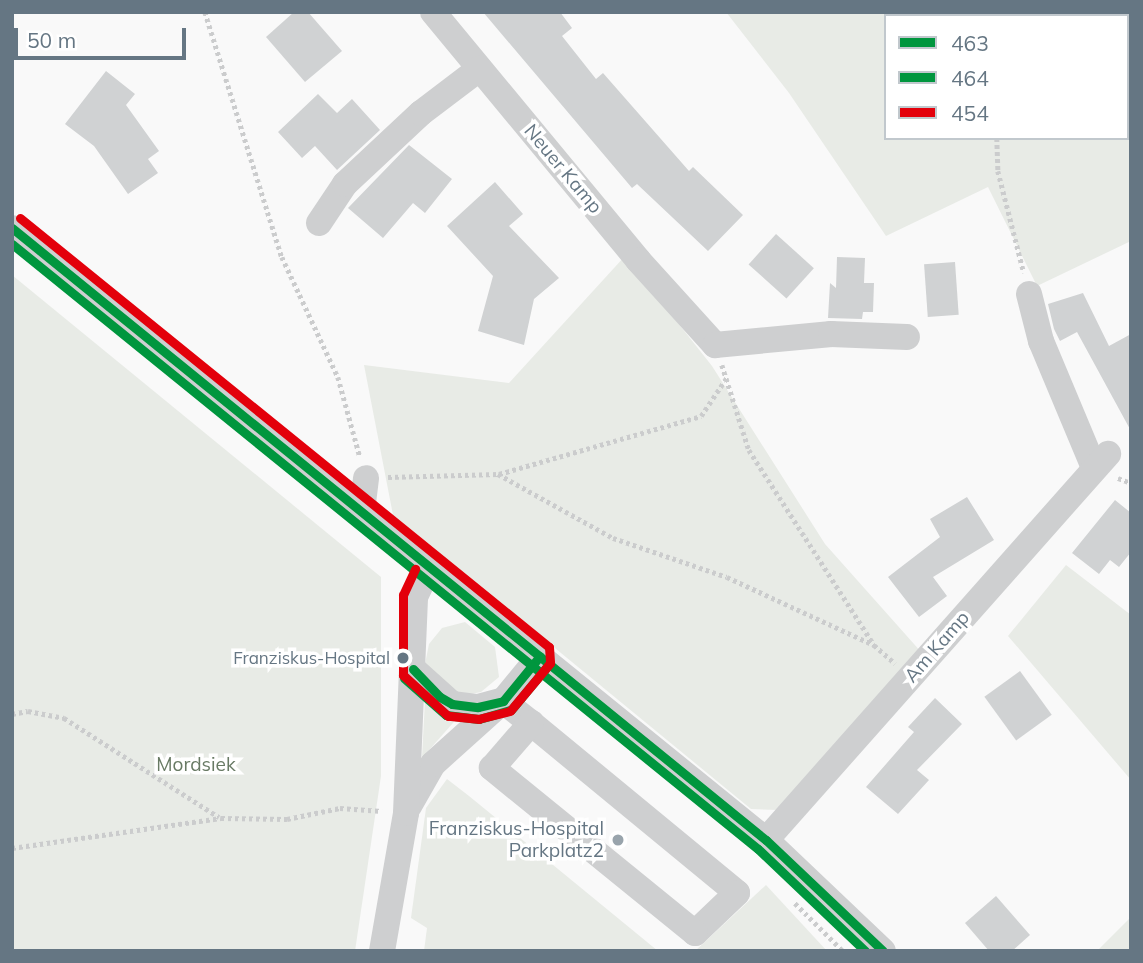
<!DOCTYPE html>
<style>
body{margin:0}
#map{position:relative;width:1143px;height:963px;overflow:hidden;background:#f9f9f9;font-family:Mulish,sans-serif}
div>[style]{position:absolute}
.green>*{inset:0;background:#e8ebe6}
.building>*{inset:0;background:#d0d2d3;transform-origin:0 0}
.path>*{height:4.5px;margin-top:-2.25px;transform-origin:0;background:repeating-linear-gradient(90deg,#cbcccd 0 3.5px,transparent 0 7px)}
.minor>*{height:26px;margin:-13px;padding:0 13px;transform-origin:13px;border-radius:13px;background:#cecfd0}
.bus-1>*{height:9px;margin:-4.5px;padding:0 4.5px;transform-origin:4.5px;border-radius:4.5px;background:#00963e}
.bus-2>*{height:9px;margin:-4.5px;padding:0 4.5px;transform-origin:4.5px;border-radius:4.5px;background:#00963e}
.bus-3>*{height:9px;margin:-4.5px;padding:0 4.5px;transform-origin:4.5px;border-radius:4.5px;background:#e3000b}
.dots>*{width:19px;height:19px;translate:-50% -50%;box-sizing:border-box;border:4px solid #fff;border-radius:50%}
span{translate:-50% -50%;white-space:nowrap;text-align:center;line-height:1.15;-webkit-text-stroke:7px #fff;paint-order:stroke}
.bus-label{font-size:17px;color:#657683}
.right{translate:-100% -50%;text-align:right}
.street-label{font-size:19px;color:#657683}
.park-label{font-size:19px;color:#687a64}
.poi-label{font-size:19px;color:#657683}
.frame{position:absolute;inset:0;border:14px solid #657683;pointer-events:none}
.legend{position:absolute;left:884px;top:14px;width:245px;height:126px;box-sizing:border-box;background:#fff;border:2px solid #c1c8cd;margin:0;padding:9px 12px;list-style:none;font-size:21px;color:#657683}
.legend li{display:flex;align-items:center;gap:14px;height:35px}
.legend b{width:35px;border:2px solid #c1c8cd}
.scale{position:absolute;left:14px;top:28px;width:172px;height:32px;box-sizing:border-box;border:4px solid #657683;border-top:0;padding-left:9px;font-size:21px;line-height:24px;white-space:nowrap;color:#657683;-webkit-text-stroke:5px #fff;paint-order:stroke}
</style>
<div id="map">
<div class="green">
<i style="clip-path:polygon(evenodd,726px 12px,1131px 12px,1131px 241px,1037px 286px,988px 187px,886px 236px,789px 93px,726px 12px,886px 16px,1127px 16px,1127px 138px,886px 138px,886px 16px)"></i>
<i style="clip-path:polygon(625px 256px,712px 366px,825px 544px,922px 653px,779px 810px,751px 809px,393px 515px,364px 365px,509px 383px)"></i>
<i style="clip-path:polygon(12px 275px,381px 577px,381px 776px,355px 951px,12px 951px)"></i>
<i style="clip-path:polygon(1066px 565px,1131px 615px,1131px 780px,1008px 636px)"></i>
<i style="clip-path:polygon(465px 622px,495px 647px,499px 677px,481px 692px,460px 696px,425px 664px,429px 644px,442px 628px)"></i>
<i style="clip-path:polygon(425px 700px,460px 715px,422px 758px)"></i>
<i style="clip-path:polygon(447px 779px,469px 796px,658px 951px,424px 951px,427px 928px,411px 918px,426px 808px)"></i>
<i style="clip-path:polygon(766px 885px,827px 951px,695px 951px)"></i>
<i style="clip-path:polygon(1131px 917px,1131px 951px,1097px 951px)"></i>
</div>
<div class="building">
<i style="clip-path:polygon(294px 12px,308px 12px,342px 51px,305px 82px,266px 37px)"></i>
<i style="clip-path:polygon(483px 12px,560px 12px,572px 28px,562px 36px,596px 79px,603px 73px,689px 171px,693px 167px,743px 215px,708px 251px,637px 184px,632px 188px)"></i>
<i style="clip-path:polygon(106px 71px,135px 94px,126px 105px,159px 151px,148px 159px,158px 173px,128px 194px,94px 146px,65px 124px)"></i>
<i style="clip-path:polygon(318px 94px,337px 113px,352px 99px,380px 130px,337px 170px,315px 146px,302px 158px,278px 132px)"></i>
<i style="clip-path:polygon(409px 145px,452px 179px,425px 213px,413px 203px,383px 238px,348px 208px)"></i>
<i style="clip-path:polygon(495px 182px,523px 214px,509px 226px,559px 278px,534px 299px,524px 345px,478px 331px,493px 276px,447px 226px)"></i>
<i style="left:776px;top:234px;width:51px;height:41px;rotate:42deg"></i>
<i style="clip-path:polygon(837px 257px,865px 258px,864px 283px,874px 283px,873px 312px,863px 312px,862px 319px,828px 318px,830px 283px,836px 288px)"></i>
<i style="left:955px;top:262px;width:53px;height:31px;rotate:86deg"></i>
<i style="clip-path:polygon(1083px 293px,1109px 346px,1131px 334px,1131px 431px,1077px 332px,1060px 341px,1054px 329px,1048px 304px)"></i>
<i style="clip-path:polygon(967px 497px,994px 540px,933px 577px,947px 596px,919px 617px,888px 577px,940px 537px,930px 519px)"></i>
<i style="clip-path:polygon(1115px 500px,1131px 513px,1131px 552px,1119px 567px,1110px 560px,1099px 574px,1072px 553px)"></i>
<i style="left:1020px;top:671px;width:54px;height:44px;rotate:54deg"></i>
<i style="clip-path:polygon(935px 698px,962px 724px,917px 770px,929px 780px,898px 814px,866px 787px,914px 732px,908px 727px)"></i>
<i style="clip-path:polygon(996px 896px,1030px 935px,1012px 951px,989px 951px,965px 923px)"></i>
</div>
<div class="path">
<i style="left:205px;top:12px;width:257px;rotate:72.6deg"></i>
<i style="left:282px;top:257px;width:132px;rotate:65deg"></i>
<i style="left:338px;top:377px;width:83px;rotate:74.6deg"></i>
<i style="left:1005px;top:12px;width:4px;rotate:90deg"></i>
<i style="left:997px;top:138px;width:33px;rotate:88deg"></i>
<i style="left:998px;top:171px;width:105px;rotate:75.7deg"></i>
<i style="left:722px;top:365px;width:89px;rotate:72.4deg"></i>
<i style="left:749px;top:450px;width:232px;rotate:57.3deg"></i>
<i style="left:499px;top:474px;width:210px;rotate:-16deg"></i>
<i style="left:701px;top:416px;width:47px;rotate:-56.3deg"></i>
<i style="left:388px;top:477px;width:110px;rotate:-1.6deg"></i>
<i style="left:498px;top:474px;width:132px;rotate:29.1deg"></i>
<i style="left:613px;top:538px;width:120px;rotate:18.9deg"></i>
<i style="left:727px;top:577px;width:162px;rotate:24.8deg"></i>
<i style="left:874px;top:645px;width:28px;rotate:41deg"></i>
<i style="left:1118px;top:478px;width:14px;rotate:21deg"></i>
<i style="left:12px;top:714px;width:16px;rotate:-11deg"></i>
<i style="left:28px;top:711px;width:37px;rotate:11deg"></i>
<i style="left:64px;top:718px;width:184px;rotate:32.6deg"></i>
<i style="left:12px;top:848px;width:211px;rotate:-8.2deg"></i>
<i style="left:221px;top:818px;width:66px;rotate:0.9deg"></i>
<i style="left:287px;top:819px;width:54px;rotate:-11.7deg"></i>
<i style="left:340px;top:808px;width:42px;rotate:4.1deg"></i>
<i style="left:795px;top:903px;width:68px;rotate:45deg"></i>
</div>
<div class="minor">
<i style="left:433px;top:12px;width:322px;rotate:50.4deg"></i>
<i style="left:638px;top:260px;width:115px;rotate:47.8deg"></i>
<i style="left:715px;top:345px;width:117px;rotate:-5.4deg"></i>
<i style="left:831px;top:334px;width:76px;rotate:2.3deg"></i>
<i style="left:319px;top:223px;width:47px;rotate:-56.3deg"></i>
<i style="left:345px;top:184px;width:104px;rotate:-43.1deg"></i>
<i style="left:421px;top:113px;width:73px;rotate:-37.2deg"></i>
<i style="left:12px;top:228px;width:971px;rotate:39.07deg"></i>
<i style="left:766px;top:840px;width:161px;rotate:43.5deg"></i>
<i style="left:1029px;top:294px;width:49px;rotate:75.7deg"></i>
<i style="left:1041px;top:341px;width:138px;rotate:67.3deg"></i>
<i style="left:362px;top:511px;width:33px;rotate:-83deg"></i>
<i style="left:413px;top:669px;width:52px;rotate:41.9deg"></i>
<i style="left:452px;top:704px;width:26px;rotate:7deg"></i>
<i style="left:478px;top:707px;width:24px;rotate:-15deg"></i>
<i style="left:503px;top:701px;width:36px;rotate:38deg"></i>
<i style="left:531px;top:723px;width:267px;rotate:39.5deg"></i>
<i style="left:737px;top:893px;width:58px;rotate:136.4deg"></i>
<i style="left:695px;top:933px;width:262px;rotate:-140.9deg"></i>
<i style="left:492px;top:768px;width:60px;rotate:-49.1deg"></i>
<i style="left:409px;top:806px;width:48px;rotate:-60.3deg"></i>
<i style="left:433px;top:764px;width:94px;rotate:-42deg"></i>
<i style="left:503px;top:701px;width:58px;rotate:-50.6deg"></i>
<i style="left:766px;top:840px;width:516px;rotate:-48.46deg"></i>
<i style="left:382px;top:951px;width:140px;rotate:-80.1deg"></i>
<i style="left:406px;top:813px;width:216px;rotate:-87.6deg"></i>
<i style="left:415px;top:597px;width:35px;rotate:-65deg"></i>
</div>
<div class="bus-1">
<i style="left:12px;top:228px;width:971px;rotate:39.07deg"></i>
<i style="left:766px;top:840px;width:161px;rotate:43.5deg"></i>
<i style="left:413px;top:669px;width:39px;rotate:46deg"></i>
<i style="left:440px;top:697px;width:14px;rotate:30deg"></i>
<i style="left:452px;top:704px;width:26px;rotate:7deg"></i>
<i style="left:478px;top:707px;width:26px;rotate:-13deg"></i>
<i style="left:503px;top:701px;width:58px;rotate:-50.6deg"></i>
</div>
<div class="bus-2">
<i style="left:12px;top:244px;width:960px;rotate:39.04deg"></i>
<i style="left:758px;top:849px;width:148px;rotate:43.6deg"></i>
<i style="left:404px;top:678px;width:56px;rotate:41.4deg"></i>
<i style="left:446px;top:715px;width:33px;rotate:7deg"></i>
<i style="left:479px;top:719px;width:33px;rotate:-16deg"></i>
<i style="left:511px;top:710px;width:60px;rotate:-50.4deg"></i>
</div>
<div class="bus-3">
<i style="left:20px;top:218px;width:681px;rotate:39.04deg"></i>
<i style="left:549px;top:647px;width:16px;rotate:86deg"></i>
<i style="left:550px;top:663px;width:62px;rotate:129.8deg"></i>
<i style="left:510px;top:711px;width:32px;rotate:166deg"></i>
<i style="left:479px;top:719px;width:31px;rotate:-174deg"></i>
<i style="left:448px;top:716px;width:61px;rotate:-137.7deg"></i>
<i style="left:403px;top:675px;width:80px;rotate:-90deg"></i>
<i style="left:403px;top:595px;width:29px;rotate:-65deg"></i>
</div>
<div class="dots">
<i style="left:403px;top:658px;background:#657683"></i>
<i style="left:618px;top:840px;background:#99a4ac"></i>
</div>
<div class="bus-label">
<span class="right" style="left:390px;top:658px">Franziskus-Hospital</span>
</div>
<div class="street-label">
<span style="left:563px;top:169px;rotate:50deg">Neuer Kamp</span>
<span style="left:937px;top:647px;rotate:-49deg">Am Kamp</span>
</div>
<div class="park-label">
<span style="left:196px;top:765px">Mordsiek</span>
</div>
<div class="poi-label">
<span class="right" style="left:604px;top:840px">Franziskus-Hospital<br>Parkplatz2</span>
</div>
<div class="frame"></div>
<ul class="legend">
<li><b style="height:9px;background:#00963e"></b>463</li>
<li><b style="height:9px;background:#00963e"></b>464</li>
<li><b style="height:9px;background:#e3000b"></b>454</li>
</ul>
<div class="scale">50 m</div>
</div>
